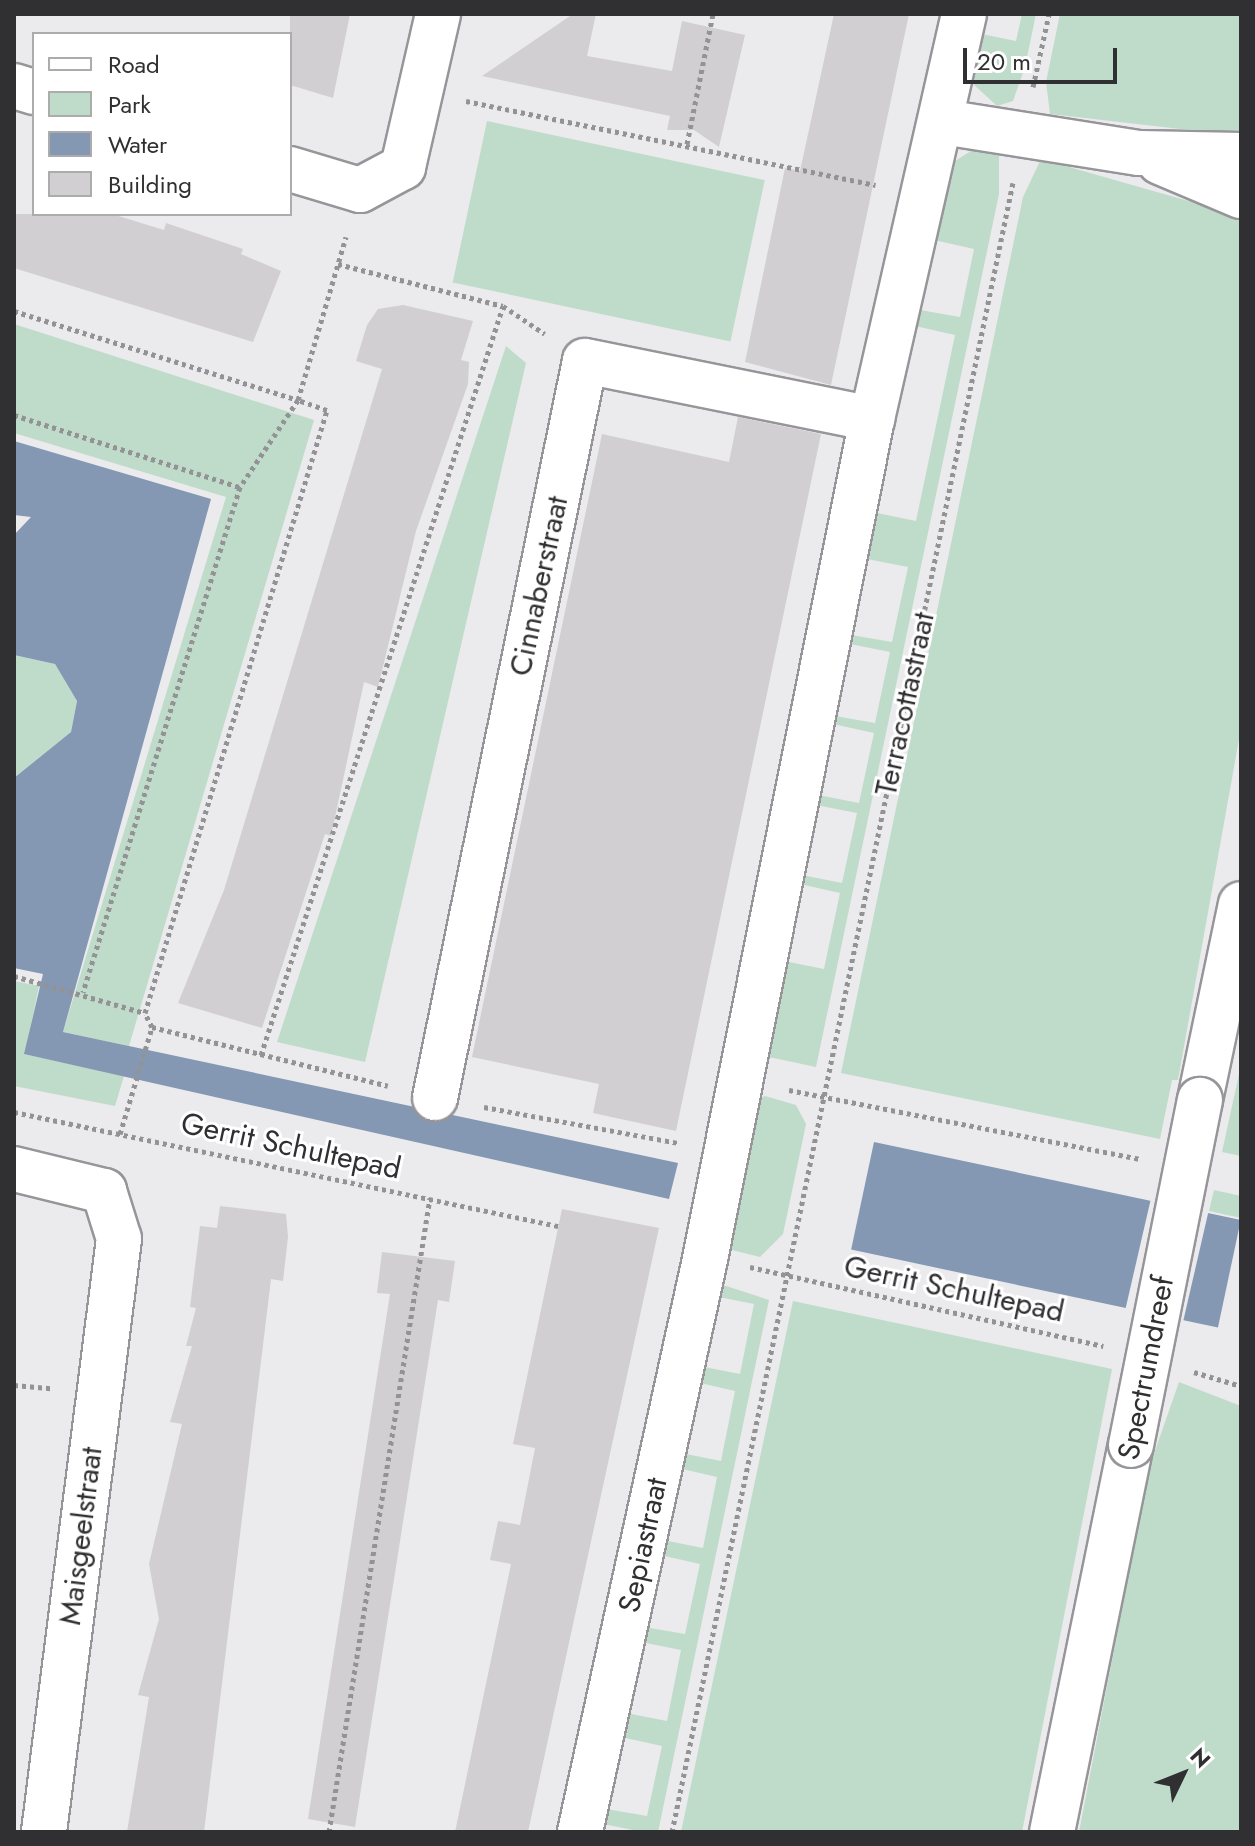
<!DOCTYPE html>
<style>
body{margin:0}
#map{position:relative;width:1255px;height:1846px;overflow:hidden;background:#ebeaed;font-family:Jost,sans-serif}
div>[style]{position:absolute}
.green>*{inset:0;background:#bfdcca;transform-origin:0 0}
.water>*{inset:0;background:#8498b3;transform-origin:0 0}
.pier>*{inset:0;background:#ebeaed;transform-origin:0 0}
.building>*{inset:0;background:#d2cfd2}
.path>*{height:5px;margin-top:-2.5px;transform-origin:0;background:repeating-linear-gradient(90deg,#939295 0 4px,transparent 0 8px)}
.roads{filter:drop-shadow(2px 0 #979599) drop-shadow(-2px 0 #979599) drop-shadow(0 2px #979599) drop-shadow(0 -2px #979599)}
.minor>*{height:44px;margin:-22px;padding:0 22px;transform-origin:22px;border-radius:22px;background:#fff}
.major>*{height:44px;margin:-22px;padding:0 22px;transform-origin:22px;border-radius:22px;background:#fff}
.bridges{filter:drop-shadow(2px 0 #979599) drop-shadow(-2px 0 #979599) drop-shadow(0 2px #979599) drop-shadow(0 -2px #979599)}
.major-bridge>*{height:44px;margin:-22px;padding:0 22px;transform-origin:22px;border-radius:22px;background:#fff}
span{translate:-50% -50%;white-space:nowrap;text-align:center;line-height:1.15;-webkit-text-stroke:6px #fff;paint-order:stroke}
.street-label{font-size:30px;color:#302f31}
.frame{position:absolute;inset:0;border:16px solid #302f31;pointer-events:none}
.legend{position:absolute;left:32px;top:32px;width:260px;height:184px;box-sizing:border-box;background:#fff;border:2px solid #acacad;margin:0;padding:10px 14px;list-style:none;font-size:24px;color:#302f31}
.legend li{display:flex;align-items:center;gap:16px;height:40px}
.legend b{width:40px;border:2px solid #acacad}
.north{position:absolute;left:1143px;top:1734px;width:80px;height:80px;-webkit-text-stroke:6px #fff;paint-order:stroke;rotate:47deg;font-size:22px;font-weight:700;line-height:32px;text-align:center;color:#302f31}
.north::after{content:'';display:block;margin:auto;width:28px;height:36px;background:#302f31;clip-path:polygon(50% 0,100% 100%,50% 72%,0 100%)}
.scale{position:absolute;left:963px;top:48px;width:154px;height:36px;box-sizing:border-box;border:4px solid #302f31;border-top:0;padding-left:10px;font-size:24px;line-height:28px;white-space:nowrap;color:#302f31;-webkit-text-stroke:6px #fff;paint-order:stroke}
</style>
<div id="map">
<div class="green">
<i style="clip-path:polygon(1022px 14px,1036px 14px,1025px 67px,1013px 101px,997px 106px,971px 82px,977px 33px,1016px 41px)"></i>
<i style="clip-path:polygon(1060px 14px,1241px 14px,1241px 136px,1050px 114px,1046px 82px)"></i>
<i style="left:487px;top:121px;width:284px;height:165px;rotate:12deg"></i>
<i style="clip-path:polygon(974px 149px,999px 155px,999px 194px,816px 1067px,764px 1056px,784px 961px,824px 969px,840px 893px,800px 884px,802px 875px,842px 883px,857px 813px,816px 805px,818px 795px,859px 803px,874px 733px,833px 724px,835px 716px,875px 723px,890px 652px,850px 644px,851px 635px,892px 642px,908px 567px,867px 559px,877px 513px,916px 521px,955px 335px,915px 326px,920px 310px,960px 317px,974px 249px,934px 240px,952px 163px)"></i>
<i style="clip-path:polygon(1041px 159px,1241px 216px,1241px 728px,1178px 1080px,1172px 1080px,1160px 1139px,841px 1073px,1023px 197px)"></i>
<i style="clip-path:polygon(14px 324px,314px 420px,129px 1046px,63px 1032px,226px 497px,14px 433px)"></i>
<i style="clip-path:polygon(506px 346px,526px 363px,365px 1062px,277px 1042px)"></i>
<i style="clip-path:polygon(14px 655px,55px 664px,77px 701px,71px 732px,14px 778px)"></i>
<i style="clip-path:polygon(14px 981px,39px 986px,25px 1054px,124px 1076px,115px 1106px,14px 1086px)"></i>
<i style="clip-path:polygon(1241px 1065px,1241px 1156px,1222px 1152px)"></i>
<i style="clip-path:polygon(765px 1096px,796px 1105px,806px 1124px,783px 1234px,760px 1257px,724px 1248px,754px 1101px)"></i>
<i style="clip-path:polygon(1214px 1190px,1241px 1196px,1241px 1218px,1209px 1211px)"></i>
<i style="clip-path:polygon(717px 1283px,769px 1300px,658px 1832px,643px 1832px,603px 1824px,606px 1809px,647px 1816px,662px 1746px,621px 1737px,626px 1713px,667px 1721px,681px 1650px,641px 1642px,644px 1627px,685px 1634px,700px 1564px,660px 1555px,663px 1540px,703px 1548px,717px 1477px,678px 1468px,681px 1453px,721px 1461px,735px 1391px,696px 1382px,699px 1366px,740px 1374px,754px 1304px,714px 1296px)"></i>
<i style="clip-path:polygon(793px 1301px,1112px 1369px,1022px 1832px,681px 1832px)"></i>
<i style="clip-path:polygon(1179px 1382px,1241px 1406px,1241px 1832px,1079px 1832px,1149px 1468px)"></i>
</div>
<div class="water">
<i style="clip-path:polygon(14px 441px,211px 499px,63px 1032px,678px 1163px,669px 1199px,24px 1054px,43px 974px,14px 968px,14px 778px,71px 732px,77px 701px,55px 664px,14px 655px,14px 535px,31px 517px,14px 515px)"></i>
<i style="left:874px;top:1142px;width:375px;height:110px;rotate:12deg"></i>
</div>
<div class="pier">
<i style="left:1152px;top:1194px;width:59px;height:121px;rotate:13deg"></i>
</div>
<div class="building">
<i style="clip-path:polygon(290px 14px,350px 14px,333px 98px,290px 85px)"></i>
<i style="clip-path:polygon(573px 14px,596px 14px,587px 56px,672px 71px,682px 21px,745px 35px,719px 147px,694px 130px,667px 130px,670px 116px,482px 76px)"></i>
<i style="clip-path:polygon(834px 14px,909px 14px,831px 385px,745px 362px,785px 168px,800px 171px)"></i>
<i style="clip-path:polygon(14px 214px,112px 214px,164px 230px,166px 223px,243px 249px,241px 254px,281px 271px,253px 342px,14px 268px)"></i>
<i style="clip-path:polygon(403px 305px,473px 321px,461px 360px,469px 362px,468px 384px,416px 531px,378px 687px,364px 682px,331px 836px,325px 834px,262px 1028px,178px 1003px,224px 890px,382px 369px,356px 361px,367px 325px,378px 309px)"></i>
<i style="clip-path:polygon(738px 417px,821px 434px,676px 1131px,593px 1113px,599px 1084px,472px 1057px,602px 434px,729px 462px)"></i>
<i style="clip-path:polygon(220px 1206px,286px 1214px,288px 1237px,283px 1281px,271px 1279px,204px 1832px,127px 1832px,149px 1697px,138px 1695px,159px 1619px,149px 1564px,182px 1424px,170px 1422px,192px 1346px,186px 1346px,196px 1308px,190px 1307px,200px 1226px,217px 1228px)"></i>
<i style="clip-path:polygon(562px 1209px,659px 1228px,528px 1832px,455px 1832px,511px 1564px,490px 1560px,498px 1521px,520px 1525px,535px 1448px,513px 1444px)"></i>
<i style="clip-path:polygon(382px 1252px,455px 1261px,449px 1302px,438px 1300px,355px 1827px,308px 1819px,390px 1294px,377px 1293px)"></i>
</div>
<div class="path">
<i style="left:1033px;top:87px;width:75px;rotate:-77.6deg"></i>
<i style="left:466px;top:101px;width:418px;rotate:11.6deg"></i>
<i style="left:687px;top:144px;width:133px;rotate:-78.7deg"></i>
<i style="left:338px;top:264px;width:170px;rotate:14.3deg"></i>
<i style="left:503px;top:306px;width:50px;rotate:33.7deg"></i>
<i style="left:14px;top:311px;width:298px;rotate:17.4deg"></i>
<i style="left:298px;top:400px;width:105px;rotate:123.7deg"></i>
<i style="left:14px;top:415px;width:237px;rotate:17.7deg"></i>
<i style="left:240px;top:487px;width:529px;rotate:107.27deg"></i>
<i style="left:14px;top:976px;width:136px;rotate:15.8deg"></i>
<i style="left:152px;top:1027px;width:243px;rotate:14deg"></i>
<i style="left:261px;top:1055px;width:787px;rotate:-72.09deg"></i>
<i style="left:789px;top:1090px;width:358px;rotate:11.1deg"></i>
<i style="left:484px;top:1107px;width:197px;rotate:10.5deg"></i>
<i style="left:14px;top:1112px;width:556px;rotate:11.84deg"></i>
<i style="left:120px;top:1134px;width:112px;rotate:-73.3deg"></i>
<i style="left:152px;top:1027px;width:16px;rotate:-117deg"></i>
<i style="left:145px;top:1013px;width:630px;rotate:-73.2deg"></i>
<i style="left:327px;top:410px;width:31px;rotate:-161deg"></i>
<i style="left:298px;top:400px;width:170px;rotate:-73.6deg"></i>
<i style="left:750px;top:1267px;width:362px;rotate:12.6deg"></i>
<i style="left:1194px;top:1372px;width:49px;rotate:16.6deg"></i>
<i style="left:14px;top:1385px;width:37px;rotate:5deg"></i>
<i style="left:329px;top:1832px;width:642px;rotate:-80.95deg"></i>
<i style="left:672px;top:1832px;width:1684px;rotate:-78.32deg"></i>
</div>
<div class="roads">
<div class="minor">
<i style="left:14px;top:86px;width:21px;rotate:17deg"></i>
<i style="left:943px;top:122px;width:198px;rotate:9deg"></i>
<i style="left:1139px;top:153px;width:102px;rotate:1.1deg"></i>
<i style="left:1160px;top:162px;width:88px;rotate:22.8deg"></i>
<i style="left:290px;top:169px;width:73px;rotate:16.7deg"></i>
<i style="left:360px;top:190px;width:49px;rotate:-28.1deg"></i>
<i style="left:403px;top:167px;width:157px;rotate:-77.1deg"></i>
<i style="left:435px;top:1098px;width:752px;rotate:-78.5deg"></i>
<i style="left:585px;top:361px;width:293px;rotate:11.4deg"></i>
<i style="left:14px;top:1169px;width:93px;rotate:13.7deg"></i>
<i style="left:104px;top:1191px;width:50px;rotate:72.6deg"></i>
<i style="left:119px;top:1239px;width:598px;rotate:97.21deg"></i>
<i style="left:580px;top:1832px;width:586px;rotate:-77.69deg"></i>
<i style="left:705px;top:1259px;width:856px;rotate:-78.76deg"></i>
<i style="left:872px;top:419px;width:415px;rotate:-77.2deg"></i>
</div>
<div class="major">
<i style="left:1200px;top:1100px;width:200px;rotate:-78.2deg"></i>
<i style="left:1052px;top:1832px;width:395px;rotate:-78.5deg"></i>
</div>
</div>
<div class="bridges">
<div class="major-bridge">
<i style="left:1131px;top:1445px;width:352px;rotate:-78.7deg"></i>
</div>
</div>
<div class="street-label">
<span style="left:539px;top:586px;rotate:-78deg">Cinnaberstraat</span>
<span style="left:905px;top:704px;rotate:-78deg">Terracottastraat</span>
<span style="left:291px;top:1146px;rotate:12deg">Gerrit Schultepad</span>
<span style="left:954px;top:1289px;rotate:12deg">Gerrit Schultepad</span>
<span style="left:1146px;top:1368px;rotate:-79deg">Spectrumdreef</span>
<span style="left:81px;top:1536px;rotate:-83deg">Maisgeelstraat</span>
<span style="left:643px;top:1545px;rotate:-78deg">Sepiastraat</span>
</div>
<div class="frame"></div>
<ul class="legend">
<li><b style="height:10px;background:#fff"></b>Road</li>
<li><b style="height:22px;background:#bfdcca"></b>Park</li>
<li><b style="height:22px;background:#8498b3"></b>Water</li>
<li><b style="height:22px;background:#d2cfd2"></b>Building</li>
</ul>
<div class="north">N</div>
<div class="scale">20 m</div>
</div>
